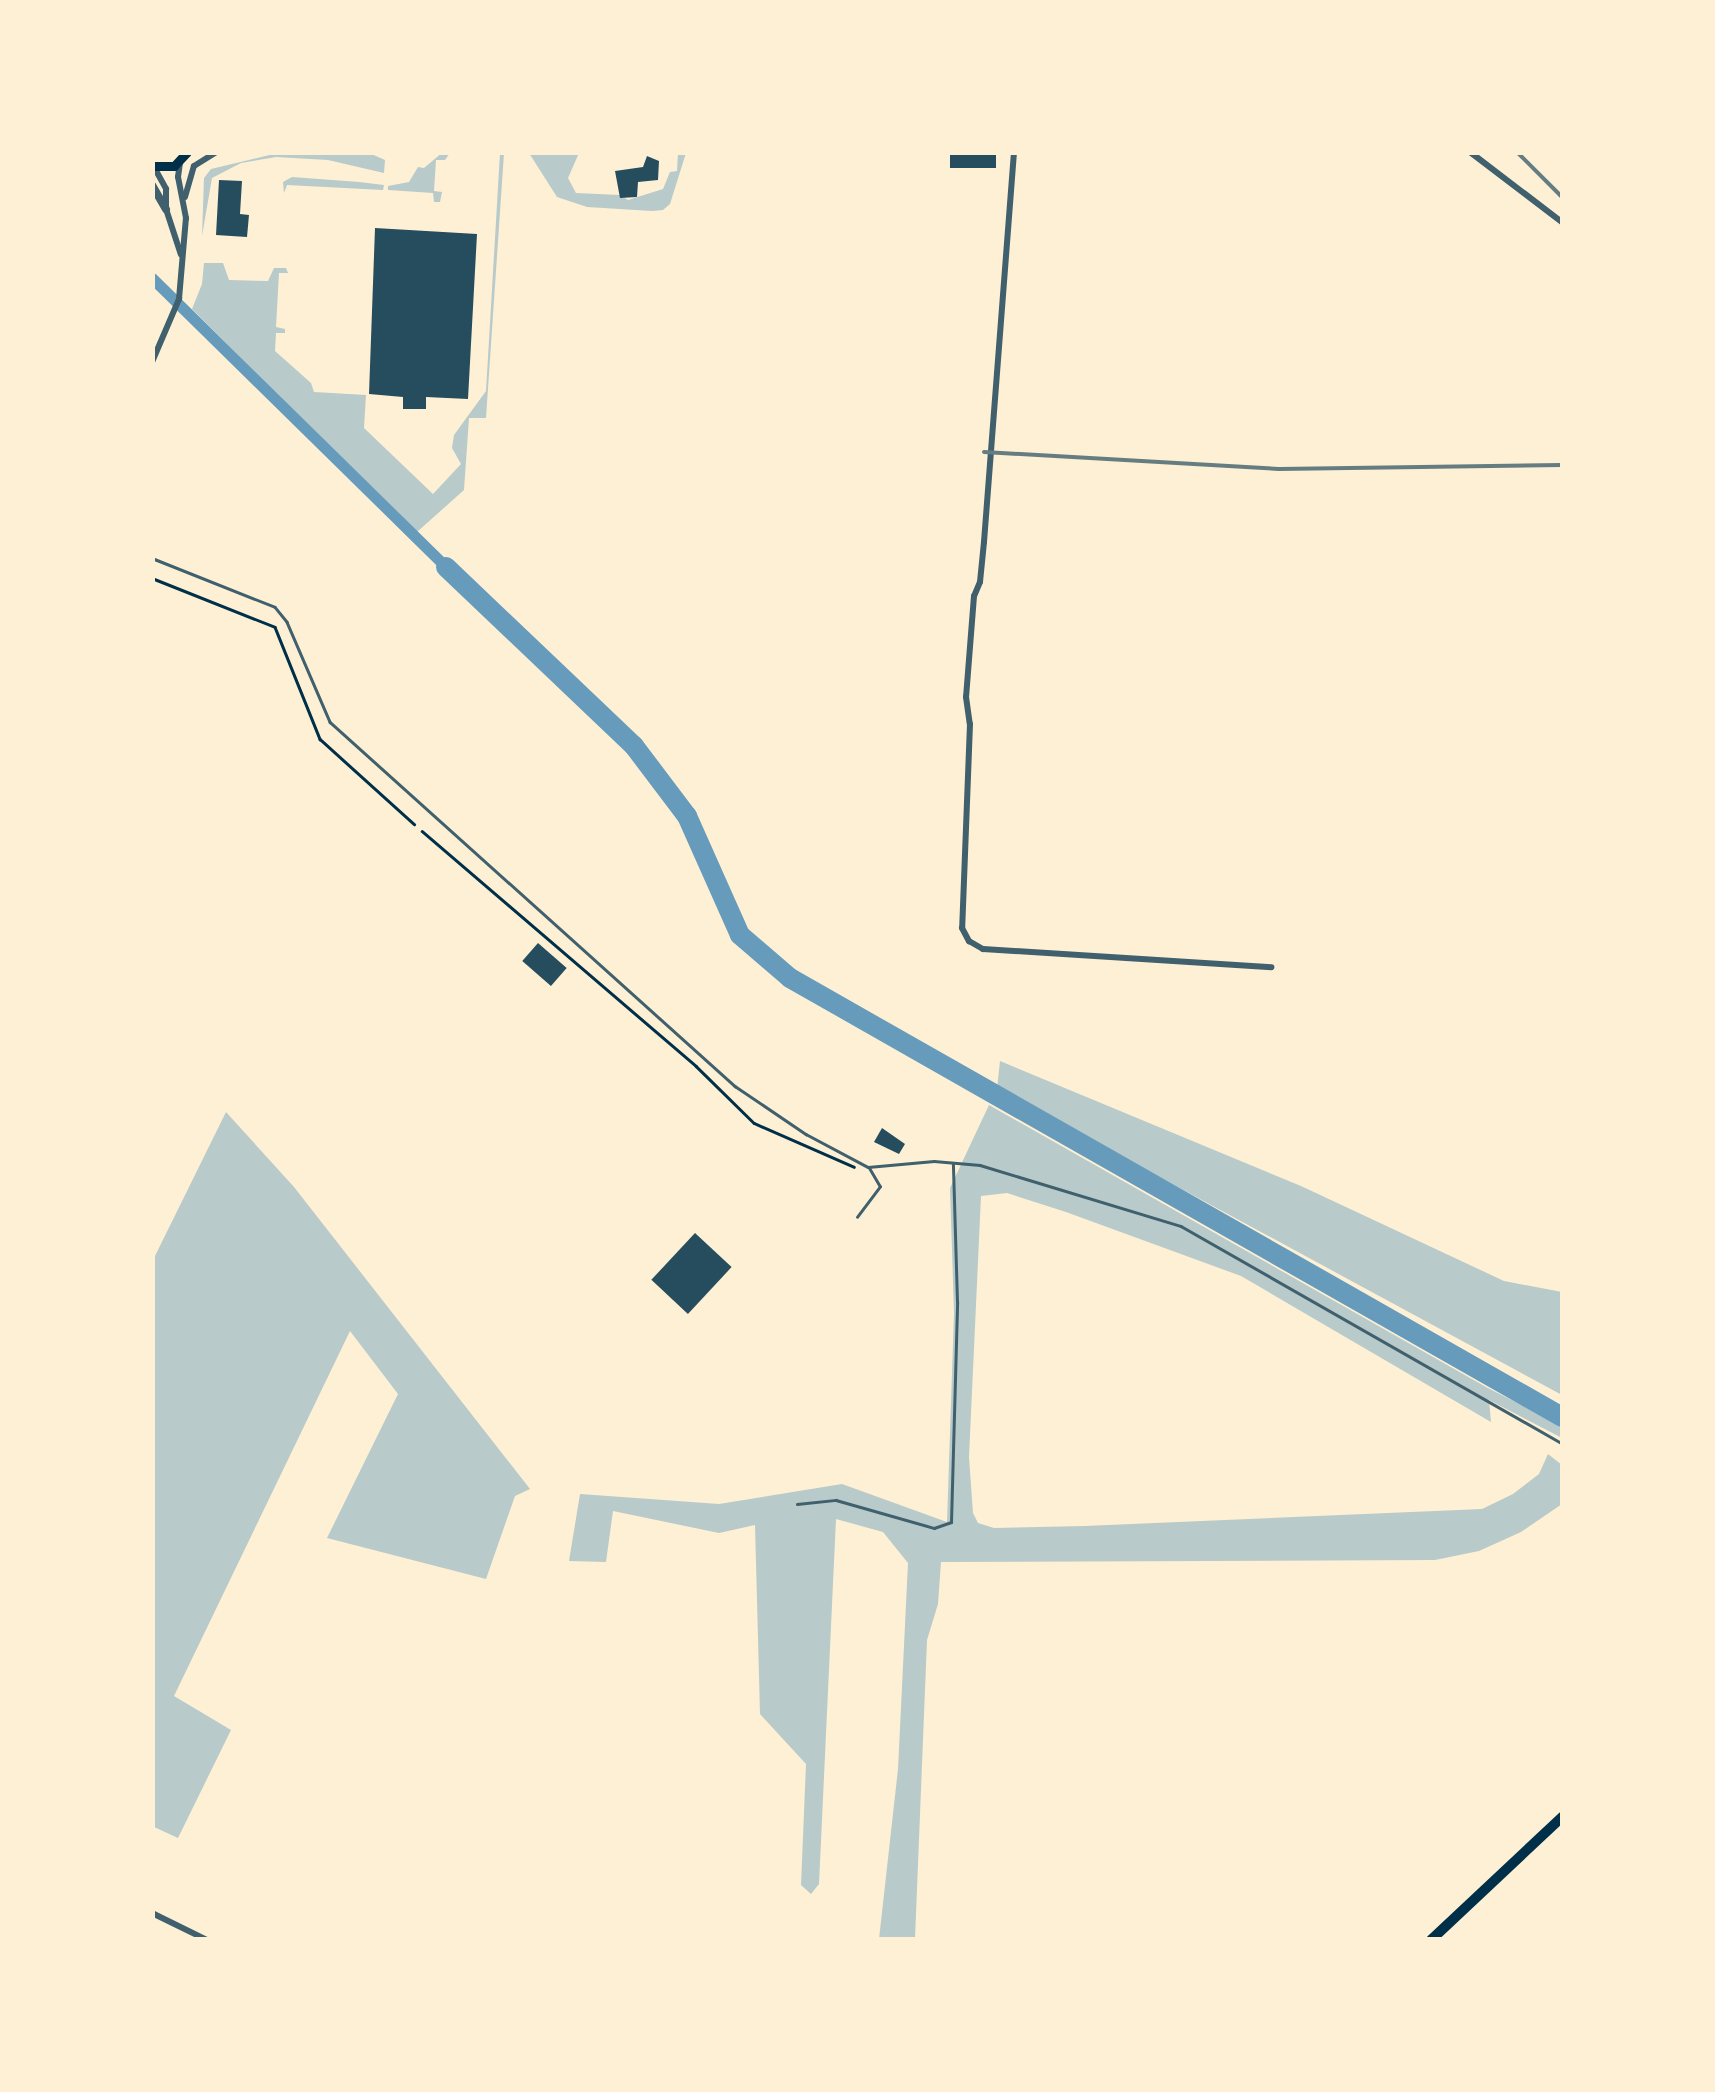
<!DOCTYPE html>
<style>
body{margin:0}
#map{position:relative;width:1715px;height:2092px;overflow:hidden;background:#fdf0d5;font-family:Mulish,sans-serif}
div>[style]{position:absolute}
.green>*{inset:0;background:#b9caca}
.canal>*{height:11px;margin:-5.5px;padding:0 5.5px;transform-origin:5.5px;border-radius:5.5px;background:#669bbc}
.river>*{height:20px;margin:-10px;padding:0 10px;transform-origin:10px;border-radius:10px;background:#669bbc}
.building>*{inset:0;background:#264d5e;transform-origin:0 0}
.path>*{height:2.5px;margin:-1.25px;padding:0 1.25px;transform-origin:1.25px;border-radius:1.25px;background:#003049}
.service>*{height:2.5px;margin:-1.25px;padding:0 1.25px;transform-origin:1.25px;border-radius:1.25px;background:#3f606c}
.minor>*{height:6px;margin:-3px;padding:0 3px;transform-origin:3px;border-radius:3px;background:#3f606c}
.tertiary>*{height:8px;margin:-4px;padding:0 4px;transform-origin:4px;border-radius:4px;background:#3f606c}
.secondary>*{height:9px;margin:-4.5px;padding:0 4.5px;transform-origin:4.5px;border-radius:4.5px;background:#003049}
.primary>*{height:10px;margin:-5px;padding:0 5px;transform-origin:5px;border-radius:5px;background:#003049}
.rail>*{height:4px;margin:-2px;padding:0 2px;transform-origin:2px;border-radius:2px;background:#657d81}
span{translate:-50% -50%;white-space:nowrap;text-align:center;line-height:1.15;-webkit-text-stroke:10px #fdf0d5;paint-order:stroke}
.frame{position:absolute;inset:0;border:155px solid #fdf0d5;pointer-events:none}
</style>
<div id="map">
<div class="green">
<i style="clip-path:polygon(443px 152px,450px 153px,445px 160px,436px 160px,434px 191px,442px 192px,440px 202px,434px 202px,433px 193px,388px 190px,388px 186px,409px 182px,418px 167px,424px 168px)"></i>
<i style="clip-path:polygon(278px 153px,369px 153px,385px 160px,384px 173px,328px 160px,276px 157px,241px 163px,212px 178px,202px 236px,204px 178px,211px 169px)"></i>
<i style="clip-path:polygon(500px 153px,504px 153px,486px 418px,469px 418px,464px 490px,417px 532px,192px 309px,202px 284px,204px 263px,223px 263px,229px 280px,268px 281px,274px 268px,286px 268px,288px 273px,279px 273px,276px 327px,285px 329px,285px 333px,276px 333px,275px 351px,311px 383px,314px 392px,366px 395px,364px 428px,433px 494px,461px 464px,452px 448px,454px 435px,486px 391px)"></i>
<i style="clip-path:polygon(529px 153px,579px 153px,568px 178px,576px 193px,620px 195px,628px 200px,663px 189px,670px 172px,677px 171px,678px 153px,686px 153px,670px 204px,663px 210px,652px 211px,587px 207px,557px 197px)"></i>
<i style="clip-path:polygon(292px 177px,359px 182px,384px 185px,383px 190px,287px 185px,284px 193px,283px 182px)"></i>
<i style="clip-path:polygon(1000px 1061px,1301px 1186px,1504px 1281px,1562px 1292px,1562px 1395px,997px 1089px)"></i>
<i style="clip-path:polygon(989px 1105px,1486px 1387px,1562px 1426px,1562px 1438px,1489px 1400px,1491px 1422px,1241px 1276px,1066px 1212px,1007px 1193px,981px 1196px,969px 1457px,973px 1513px,978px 1523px,994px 1528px,1085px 1526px,1482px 1509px,1513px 1494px,1539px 1474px,1548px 1454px,1562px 1465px,1562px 1504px,1521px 1532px,1479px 1551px,1435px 1560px,941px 1562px,938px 1604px,927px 1640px,915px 1939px,879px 1939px,898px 1769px,908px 1563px,883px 1532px,836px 1519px,819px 1884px,811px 1894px,801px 1885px,806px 1764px,760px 1714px,755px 1525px,719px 1533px,613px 1511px,606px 1562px,569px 1561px,580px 1494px,719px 1504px,842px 1484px,947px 1522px,954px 1313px,950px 1188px)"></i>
<i style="clip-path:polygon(226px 1112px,294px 1187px,530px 1489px,515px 1496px,486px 1579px,327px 1538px,398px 1394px,350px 1331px,174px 1696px,231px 1730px,178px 1838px,152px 1826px,153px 1260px)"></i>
</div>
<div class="canal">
<i style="left:152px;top:278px;width:412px;rotate:44.5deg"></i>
</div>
<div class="river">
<i style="left:446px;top:567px;width:260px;rotate:43.6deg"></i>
<i style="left:634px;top:746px;width:88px;rotate:52.9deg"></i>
<i style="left:687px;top:816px;width:130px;rotate:66deg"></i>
<i style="left:740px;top:935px;width:66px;rotate:40.7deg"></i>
<i style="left:790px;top:978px;width:888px;rotate:29.62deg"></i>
</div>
<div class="building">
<i style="left:950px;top:152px;width:46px;height:16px"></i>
<i style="clip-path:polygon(647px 156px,659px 161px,658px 180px,638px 182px,637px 197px,620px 198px,615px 171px,643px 167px)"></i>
<i style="clip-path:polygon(219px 180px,242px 181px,240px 214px,249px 215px,247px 237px,216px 235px)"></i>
<i style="clip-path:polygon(375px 228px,477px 234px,468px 399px,426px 397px,426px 409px,403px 409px,403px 397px,369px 394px)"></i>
<i style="left:538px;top:943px;width:38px;height:24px;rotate:41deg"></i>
<i style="clip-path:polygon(882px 1128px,905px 1144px,899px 1154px,874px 1142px)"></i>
<i style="left:695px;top:1233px;width:50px;height:64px;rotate:43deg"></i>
</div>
<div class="path">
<i style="left:152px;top:578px;width:132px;rotate:21.7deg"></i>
<i style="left:275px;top:627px;width:121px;rotate:68.1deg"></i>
<i style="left:320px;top:739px;width:127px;rotate:42.1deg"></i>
<i style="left:422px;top:831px;width:361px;rotate:40.6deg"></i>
<i style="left:696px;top:1066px;width:81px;rotate:44.5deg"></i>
<i style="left:754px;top:1123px;width:109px;rotate:23.7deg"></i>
</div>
<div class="service">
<i style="left:152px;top:558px;width:132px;rotate:21.7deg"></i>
<i style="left:275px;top:607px;width:19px;rotate:51deg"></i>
<i style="left:287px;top:622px;width:109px;rotate:66.7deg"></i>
<i style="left:330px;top:722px;width:545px;rotate:41.95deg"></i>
<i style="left:735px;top:1086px;width:86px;rotate:34.1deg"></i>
<i style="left:806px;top:1134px;width:70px;rotate:28deg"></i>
<i style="left:868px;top:1167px;width:66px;rotate:-5.2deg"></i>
<i style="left:934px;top:1161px;width:46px;rotate:5deg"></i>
<i style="left:980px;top:1165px;width:210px;rotate:16.9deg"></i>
<i style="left:1181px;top:1226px;width:438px;rotate:29.7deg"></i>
<i style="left:857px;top:1217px;width:38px;rotate:-53deg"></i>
<i style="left:880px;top:1187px;width:22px;rotate:-120deg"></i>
<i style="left:797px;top:1504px;width:39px;rotate:-6deg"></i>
<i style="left:836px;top:1500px;width:102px;rotate:15.9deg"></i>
<i style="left:934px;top:1528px;width:18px;rotate:-19deg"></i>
<i style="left:951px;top:1522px;width:220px;rotate:-88.4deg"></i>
<i style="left:957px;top:1302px;width:138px;rotate:-91.7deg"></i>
</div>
<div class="minor">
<i style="left:1014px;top:152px;width:391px;rotate:94.4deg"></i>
<i style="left:984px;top:542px;width:40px;rotate:95.7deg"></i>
<i style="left:980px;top:582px;width:15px;rotate:113deg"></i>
<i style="left:974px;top:596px;width:101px;rotate:94.5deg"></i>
<i style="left:966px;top:697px;width:27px;rotate:82deg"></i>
<i style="left:970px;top:724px;width:204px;rotate:92.2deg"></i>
<i style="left:962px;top:928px;width:15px;rotate:62deg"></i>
<i style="left:969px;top:941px;width:16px;rotate:30deg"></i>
<i style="left:983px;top:949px;width:289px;rotate:3.6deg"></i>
<i style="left:1470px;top:152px;width:116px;rotate:37.3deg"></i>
<i style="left:154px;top:167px;width:25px;rotate:61deg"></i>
<i style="left:166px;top:189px;width:20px;rotate:90deg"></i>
<i style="left:166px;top:209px;width:48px;rotate:71.9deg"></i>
<i style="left:185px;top:197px;width:32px;rotate:-74deg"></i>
<i style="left:194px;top:166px;width:26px;rotate:-32deg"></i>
<i style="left:152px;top:362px;width:69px;rotate:-66.8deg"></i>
<i style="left:179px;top:299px;width:81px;rotate:-85.1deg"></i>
<i style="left:186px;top:218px;width:42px;rotate:-101deg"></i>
<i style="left:178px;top:177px;width:14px;rotate:-82deg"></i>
<i style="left:152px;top:1913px;width:61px;rotate:26.1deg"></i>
</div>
<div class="tertiary">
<i style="left:152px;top:185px;width:28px;rotate:60deg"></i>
</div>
<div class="secondary">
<i style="left:152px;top:166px;width:22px"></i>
<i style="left:174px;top:166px;width:19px;rotate:-47deg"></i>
</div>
<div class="primary">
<i style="left:1431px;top:1940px;width:180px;rotate:-43.2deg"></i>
</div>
<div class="rail">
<i style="left:1517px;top:152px;width:64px;rotate:45deg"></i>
<i style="left:984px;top:452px;width:295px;rotate:3.3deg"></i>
<i style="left:1279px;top:469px;width:283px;rotate:-0.8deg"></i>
</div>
<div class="frame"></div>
</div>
